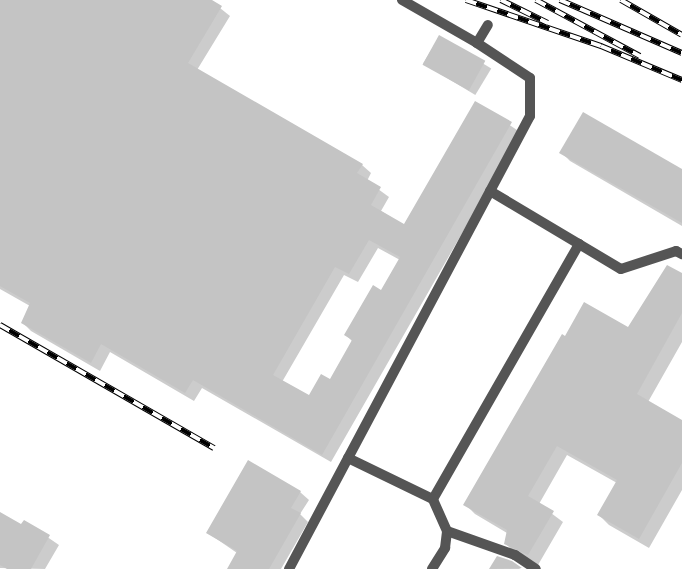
<!DOCTYPE html>
<style>
body{margin:0}
#map{position:relative;width:682px;height:569px;overflow:hidden;background:#fff;font-family:Quicksand,sans-serif}
div>[style]{position:absolute}
.shadow>*{inset:0;background:#0003;transform-origin:0 0}
.building>*{inset:0;background:#c4c4c4;transform-origin:0 0}
.service>*{height:10px;margin:-5px;padding:0 5px;transform-origin:5px;border-radius:5px;background:#555}
.rail>*{height:5.5px;margin-top:-2.75px;transform-origin:0;background:repeating-linear-gradient(90deg,#fff 0 11px,#000 0 22px);box-sizing:border-box;border-block:1px solid #000}
span{translate:-50% -50%;white-space:nowrap;text-align:center;line-height:1.15;-webkit-text-stroke:5px #fff;paint-order:stroke}
</style>
<div id="map">
<div class="shadow">
<i style="clip-path:polygon(evenodd,0 0,210px 0,230px 16px,197px 70px,362px 165px,371px 173px,367px 181px,389px 197px,381px 211px,405px 226px,476px 103px,520px 132px,331px 462px,202px 388px,194px 401px,110px 352px,100px 371px,31px 331px,23px 323px,30px 306px,0 289px,0 0,378px 248px,400px 260px,382px 291px,346px 335px,353px 342px,330px 381px,310px 397px,282px 382px,344px 275px,358px 282px,378px 248px)"></i>
<i style="left:439px;top:37px;width:61px;height:31px;rotate:31deg"></i>
<i style="clip-path:polygon(561px 152px,682px 171px,682px 226px,570px 161px)"></i>
<i style="clip-path:polygon(682px 275px,682px 342px,648px 402px,682px 421px,682px 490px,649px 548px,609px 525px,599px 515px,617px 483px,567px 455px,539px 504px,563px 522px,538px 565px,516px 554px,505px 543px,507px 533px,475px 514px,465px 504px,565px 337px,628px 329px)"></i>
<i style="clip-path:polygon(249px 462px,300px 492px,309px 500px,300px 514px,308px 522px,281px 569px,229px 569px,237px 553px,208px 533px)"></i>
<i style="clip-path:polygon(0 513px,22px 526px,24px 521px,59px 545px,45px 569px,0 568px)"></i>
<i style="clip-path:polygon(497px 557px,521px 569px,490px 569px)"></i>
</div>
<div class="building">
<i style="clip-path:polygon(evenodd,0 0,212px 0,222px 6px,188px 63px,363px 164px,357px 173px,381px 187px,371px 205px,404px 224px,475px 101px,512px 122px,322px 455px,193px 380px,185px 393px,101px 344px,91px 363px,21px 323px,30px 303px,0 286px,0 0,369px 240px,400px 257px,381px 290px,373px 285px,344px 335px,352px 340px,330px 379px,321px 374px,309px 395px,273px 375px,335px 267px,349px 274px,369px 240px)"></i>
<i style="left:439px;top:35px;width:53px;height:34px;rotate:29deg"></i>
<i style="clip-path:polygon(583px 112px,682px 169px,682px 223px,559px 153px)"></i>
<i style="clip-path:polygon(667px 265px,682px 273px,682px 313px,637px 394px,682px 420px,682px 463px,639px 539px,597px 515px,617px 480px,557px 446px,528px 496px,554px 511px,528px 555px,504px 544px,507px 530px,463px 505px,562px 334px,565px 336px,584px 302px,628px 327px)"></i>
<i style="clip-path:polygon(248px 460px,301px 491px,291px 508px,301px 513px,269px 569px,227px 569px,237px 551px,206px 533px)"></i>
<i style="clip-path:polygon(0 512px,21px 524px,24px 520px,50px 535px,31px 569px,7px 569px,0 565px)"></i>
<i style="clip-path:polygon(497px 556px,512px 561px,522px 568px,489px 569px)"></i>
</div>
<div class="service">
<i style="left:402px;top:0;width:86px;rotate:29.8deg"></i>
<i style="left:477px;top:43px;width:21px;rotate:-59deg"></i>
<i style="left:490px;top:191px;width:152px;rotate:30.8deg"></i>
<i style="left:621px;top:269px;width:58px;rotate:-18.1deg"></i>
<i style="left:676px;top:251px;width:7px;rotate:27deg"></i>
<i style="left:348px;top:458px;width:94px;rotate:25.8deg"></i>
<i style="left:433px;top:499px;width:294px;rotate:-60.2deg"></i>
<i style="left:447px;top:531px;width:72px;rotate:19.4deg"></i>
<i style="left:515px;top:555px;width:25px;rotate:34deg"></i>
<i style="left:289px;top:569px;width:513px;rotate:-61.99deg"></i>
<i style="left:530px;top:116px;width:38px;rotate:-90deg"></i>
<i style="left:530px;top:78px;width:64px;rotate:-146.6deg"></i>
<i style="left:432px;top:569px;width:25px;rotate:-58deg"></i>
<i style="left:445px;top:548px;width:17px;rotate:-83deg"></i>
<i style="left:447px;top:531px;width:35px;rotate:-114deg"></i>
</div>
<div class="rail">
<i style="left:466px;top:0;width:143px;rotate:18.8deg"></i>
<i style="left:601px;top:46px;width:88px;rotate:22.8deg"></i>
<i style="left:501px;top:0;width:52px;rotate:26.1deg"></i>
<i style="left:536px;top:0;width:118px;rotate:28.3deg"></i>
<i style="left:560px;top:0;width:133px;rotate:23.5deg"></i>
<i style="left:621px;top:0;width:70px;rotate:29.8deg"></i>
<i style="left:0;top:325px;width:247px;rotate:29.9deg"></i>
</div>
</div>
